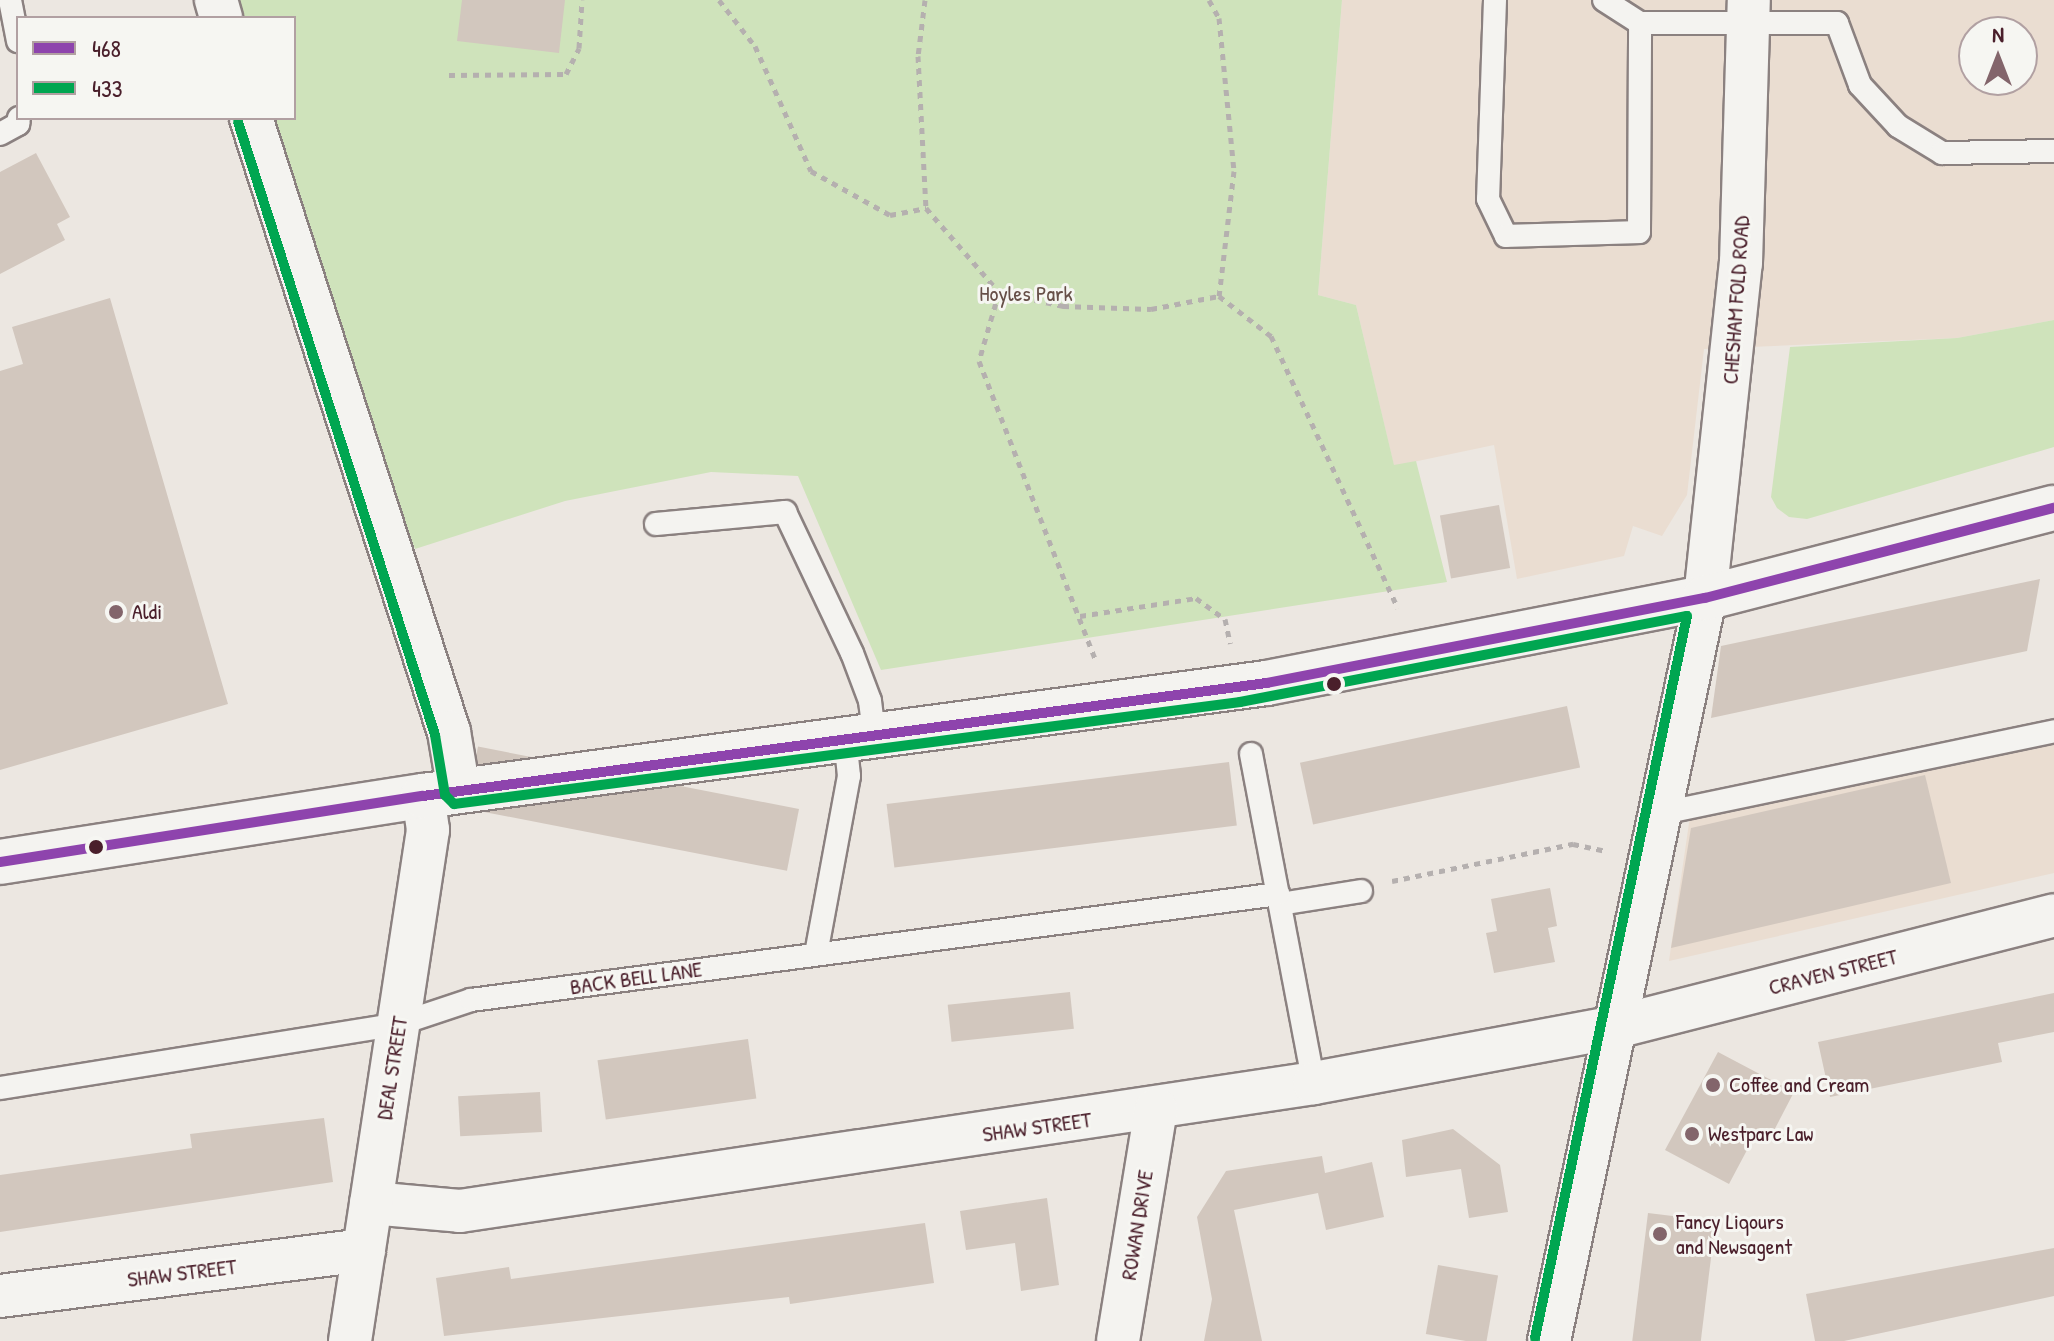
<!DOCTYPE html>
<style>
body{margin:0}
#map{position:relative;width:2054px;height:1341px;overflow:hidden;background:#ece7e1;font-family:"Patrick Hand",sans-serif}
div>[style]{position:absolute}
.built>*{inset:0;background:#eaddd1}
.green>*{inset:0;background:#cfe3bb}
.building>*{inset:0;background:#d2c7be;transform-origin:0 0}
.path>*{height:5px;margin-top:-2.5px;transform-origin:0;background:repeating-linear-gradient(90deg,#b5b0af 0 6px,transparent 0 12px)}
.roads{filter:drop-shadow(2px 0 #8b8180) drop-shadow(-2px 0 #8b8180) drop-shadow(0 2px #8b8180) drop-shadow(0 -2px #8b8180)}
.service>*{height:22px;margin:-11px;padding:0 11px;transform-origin:11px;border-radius:11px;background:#f4f3f0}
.minor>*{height:42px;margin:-21px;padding:0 21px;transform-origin:21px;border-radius:21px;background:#f4f3f0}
.secondary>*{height:44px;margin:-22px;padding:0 22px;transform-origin:22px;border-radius:22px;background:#f4f3f0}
.bus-1>*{height:10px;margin:-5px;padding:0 5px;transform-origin:5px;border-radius:5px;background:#8e44ad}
.bus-2>*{height:10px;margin:-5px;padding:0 5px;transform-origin:5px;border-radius:5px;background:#00a651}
.dots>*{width:22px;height:22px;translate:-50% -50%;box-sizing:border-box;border:4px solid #f6f6f2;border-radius:50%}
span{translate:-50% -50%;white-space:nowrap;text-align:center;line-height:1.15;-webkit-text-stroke:6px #f6f6f2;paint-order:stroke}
.park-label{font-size:22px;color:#664f47}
.street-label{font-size:22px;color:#4a1f2b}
.poi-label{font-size:22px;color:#4a1f2b}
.left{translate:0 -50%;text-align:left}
.legend{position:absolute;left:16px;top:16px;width:280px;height:104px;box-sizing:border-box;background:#f6f6f2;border:2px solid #b1a0a2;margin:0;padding:10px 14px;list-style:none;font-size:24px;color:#4a1f2b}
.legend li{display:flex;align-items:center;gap:16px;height:40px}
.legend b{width:40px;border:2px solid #b1a0a2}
.north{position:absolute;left:1958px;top:16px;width:80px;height:80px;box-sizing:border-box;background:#f6f6f2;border:2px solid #b1a0a2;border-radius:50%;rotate:0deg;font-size:22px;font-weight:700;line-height:32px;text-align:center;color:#4a1f2b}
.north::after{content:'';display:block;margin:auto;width:28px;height:36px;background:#83656b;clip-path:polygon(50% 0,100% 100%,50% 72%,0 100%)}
</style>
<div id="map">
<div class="built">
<i style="clip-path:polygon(evenodd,1342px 0,2054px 0,2054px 320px,1957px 338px,1704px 349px,1687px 495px,1662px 536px,1633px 526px,1624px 556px,1517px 579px,1494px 445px,1394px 466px,1356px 305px,1318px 295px,1342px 0,1974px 32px,2022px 32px,2022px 80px,1974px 80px,1974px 32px)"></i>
<i style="clip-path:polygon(2054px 740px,2054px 873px,1669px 961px,1690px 816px)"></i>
</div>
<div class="green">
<i style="clip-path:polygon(216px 0,1342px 0,1318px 295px,1356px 305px,1394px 465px,1416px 461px,1447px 582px,881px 670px,798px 476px,711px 472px,565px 501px,415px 549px,258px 118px,294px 118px,294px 18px,222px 18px)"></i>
<i style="clip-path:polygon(2054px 320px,2054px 447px,1807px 519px,1789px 517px,1777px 508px,1771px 497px,1790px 347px,1957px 338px)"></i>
</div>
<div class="building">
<i style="clip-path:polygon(462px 0,565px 0,559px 53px,457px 41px)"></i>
<i style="clip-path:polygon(36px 153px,70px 217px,57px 224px,65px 240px,0 274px,0 172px)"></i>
<i style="clip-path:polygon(110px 298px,228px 704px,0 770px,0 371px,23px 364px,12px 327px)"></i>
<i style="left:1499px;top:505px;width:64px;height:60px;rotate:80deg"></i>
<i style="clip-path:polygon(2040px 579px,2027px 651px,1711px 718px,1721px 646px)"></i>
<i style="left:1567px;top:706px;width:63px;height:273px;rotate:78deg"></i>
<i style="left:1229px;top:762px;width:64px;height:345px;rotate:83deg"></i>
<i style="clip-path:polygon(1925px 775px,1951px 883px,1671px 948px,1691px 828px)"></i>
<i style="left:799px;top:809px;width:63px;height:327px;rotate:101deg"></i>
<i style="clip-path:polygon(1550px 888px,1557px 926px,1548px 928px,1555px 962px,1494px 973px,1486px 933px,1497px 931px,1491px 899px)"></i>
<i style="left:1070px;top:992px;width:37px;height:123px;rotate:84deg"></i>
<i style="clip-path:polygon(2054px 993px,2054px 1032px,1998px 1043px,2002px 1062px,1830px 1097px,1818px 1042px)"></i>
<i style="left:748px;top:1039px;width:60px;height:152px;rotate:82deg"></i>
<i style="clip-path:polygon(1718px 1052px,1794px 1092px,1768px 1142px,1755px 1135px,1729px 1184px,1665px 1150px)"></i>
<i style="left:540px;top:1092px;width:40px;height:82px;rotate:87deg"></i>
<i style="clip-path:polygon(324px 1118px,333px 1182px,0 1232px,0 1175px,192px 1148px,190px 1134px)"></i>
<i style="clip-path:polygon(1453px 1129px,1500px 1165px,1508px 1212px,1469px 1218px,1461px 1169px,1406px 1177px,1402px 1140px)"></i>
<i style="clip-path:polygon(1322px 1156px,1325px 1173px,1372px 1162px,1384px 1217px,1326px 1230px,1318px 1193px,1234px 1210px,1262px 1341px,1204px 1341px,1212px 1299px,1197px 1217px,1226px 1171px)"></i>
<i style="clip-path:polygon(1047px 1198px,1059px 1285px,1021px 1291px,1015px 1243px,966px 1250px,960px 1211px)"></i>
<i style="left:1648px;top:1213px;width:68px;height:129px;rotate:7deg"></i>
<i style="clip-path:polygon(925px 1223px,934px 1283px,790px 1304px,789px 1297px,444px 1336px,436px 1278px,509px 1267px,511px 1279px)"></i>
<i style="clip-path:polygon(2054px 1248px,2054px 1296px,1844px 1341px,1815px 1341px,1806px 1294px)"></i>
<i style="left:1438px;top:1265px;width:61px;height:70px;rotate:10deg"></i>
</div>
<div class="path">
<i style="left:719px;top:0;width:58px;rotate:52deg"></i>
<i style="left:755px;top:46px;width:137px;rotate:65.9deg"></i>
<i style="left:811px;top:171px;width:90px;rotate:29.1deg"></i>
<i style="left:890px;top:215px;width:37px;rotate:-11deg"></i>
<i style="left:925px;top:0;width:56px;rotate:97.1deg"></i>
<i style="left:918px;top:56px;width:152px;rotate:87deg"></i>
<i style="left:926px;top:208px;width:111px;rotate:49deg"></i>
<i style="left:999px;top:292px;width:72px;rotate:106.2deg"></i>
<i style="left:979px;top:361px;width:320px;rotate:68.7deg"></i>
<i style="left:1209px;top:0;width:21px;rotate:61deg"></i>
<i style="left:1219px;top:18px;width:154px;rotate:84.4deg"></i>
<i style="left:1234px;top:171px;width:126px;rotate:96.8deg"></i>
<i style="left:1219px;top:296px;width:66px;rotate:37.6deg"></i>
<i style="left:1271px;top:336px;width:300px;rotate:65deg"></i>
<i style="left:449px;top:75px;width:117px;rotate:-0.5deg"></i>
<i style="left:566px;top:74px;width:29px;rotate:-63deg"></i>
<i style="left:579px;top:48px;width:48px;rotate:-86.4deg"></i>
<i style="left:999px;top:292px;width:66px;rotate:12.3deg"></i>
<i style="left:1063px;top:306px;width:88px;rotate:2deg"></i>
<i style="left:1151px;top:309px;width:69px;rotate:-10.8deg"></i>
<i style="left:1080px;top:616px;width:117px;rotate:-8.8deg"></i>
<i style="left:1196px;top:598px;width:36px;rotate:36deg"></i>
<i style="left:1225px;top:619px;width:25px;rotate:78deg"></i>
<i style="left:1392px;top:881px;width:185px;rotate:-11.6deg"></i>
<i style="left:1573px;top:844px;width:34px;rotate:12deg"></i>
</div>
<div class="roads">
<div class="service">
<i style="left:10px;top:0;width:42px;rotate:79deg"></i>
<i style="left:1495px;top:0;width:199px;rotate:92deg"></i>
<i style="left:1488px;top:199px;width:41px;rotate:64.1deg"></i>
<i style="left:1506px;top:236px;width:133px;rotate:-1.7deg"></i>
<i style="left:1639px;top:232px;width:209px;rotate:-89.7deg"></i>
<i style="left:1604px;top:0;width:43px;rotate:32.6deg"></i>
<i style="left:1640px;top:23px;width:197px"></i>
<i style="left:1837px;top:23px;width:66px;rotate:69.6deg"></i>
<i style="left:1860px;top:85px;width:56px;rotate:47.2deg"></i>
<i style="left:1898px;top:126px;width:52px;rotate:31.5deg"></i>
<i style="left:1942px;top:153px;width:112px;rotate:-1deg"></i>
<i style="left:0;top:134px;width:21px;rotate:-29deg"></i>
<i style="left:18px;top:124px;width:6px;rotate:-81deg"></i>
<i style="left:656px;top:524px;width:130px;rotate:-5.3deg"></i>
<i style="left:785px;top:512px;width:156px;rotate:64.6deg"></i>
<i style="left:852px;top:653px;width:51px;rotate:69.4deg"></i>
<i style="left:870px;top:701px;width:33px;rotate:83deg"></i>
<i style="left:1251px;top:754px;width:335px;rotate:79.2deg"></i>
<i style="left:1658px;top:814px;width:405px;rotate:-11.8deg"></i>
<i style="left:1280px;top:904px;width:82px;rotate:-9.1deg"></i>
<i style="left:816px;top:954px;width:181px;rotate:-79.5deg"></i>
<i style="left:849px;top:776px;width:38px;rotate:-96deg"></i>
<i style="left:0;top:1088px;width:404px;rotate:-9.1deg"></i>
<i style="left:399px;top:1024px;width:76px;rotate:-18.4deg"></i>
<i style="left:471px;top:1000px;width:814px;rotate:-7.48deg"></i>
</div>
<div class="minor">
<i style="left:216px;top:0;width:19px;rotate:74deg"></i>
<i style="left:251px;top:118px;width:645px;rotate:72.13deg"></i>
<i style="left:449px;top:732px;width:60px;rotate:80.4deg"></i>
<i style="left:371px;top:1203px;width:89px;rotate:5.1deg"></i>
<i style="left:460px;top:1211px;width:864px;rotate:-8.52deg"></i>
<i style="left:1314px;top:1083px;width:303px;rotate:-10.5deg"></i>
<i style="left:1612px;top:1028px;width:456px;rotate:-14.3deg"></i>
<i style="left:0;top:1296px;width:367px;rotate:-7.2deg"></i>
<i style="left:350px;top:1341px;width:517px;rotate:-81.32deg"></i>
<i style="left:428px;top:830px;width:34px;rotate:-98deg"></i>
<i style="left:1118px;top:1341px;width:235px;rotate:-80.7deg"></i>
<i style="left:1549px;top:1341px;width:759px;rotate:-78.14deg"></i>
<i style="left:1705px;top:598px;width:337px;rotate:-83.9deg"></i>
<i style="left:1741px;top:263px;width:263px;rotate:-88.3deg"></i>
</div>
<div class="secondary">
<i style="left:0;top:862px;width:428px;rotate:-8.9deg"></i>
<i style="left:423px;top:796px;width:852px;rotate:-7.63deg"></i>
<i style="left:1267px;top:683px;width:446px;rotate:-11deg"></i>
<i style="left:1705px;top:598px;width:360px;rotate:-14.5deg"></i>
</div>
</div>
<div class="bus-1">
<i style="left:0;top:862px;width:428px;rotate:-8.9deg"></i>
<i style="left:423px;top:796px;width:852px;rotate:-7.63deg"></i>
<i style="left:1267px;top:683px;width:446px;rotate:-11deg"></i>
<i style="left:1705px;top:598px;width:360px;rotate:-14.5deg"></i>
</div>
<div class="bus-2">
<i style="left:238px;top:122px;width:644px;rotate:72.18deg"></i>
<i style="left:435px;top:735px;width:61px;rotate:80.5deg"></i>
<i style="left:445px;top:795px;width:13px;rotate:45deg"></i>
<i style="left:454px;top:804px;width:793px;rotate:-7.39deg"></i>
<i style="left:1240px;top:702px;width:455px;rotate:-10.9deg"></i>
<i style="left:1687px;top:616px;width:738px;rotate:101.89deg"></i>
</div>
<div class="dots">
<i style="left:116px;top:612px;background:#83656b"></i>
<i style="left:1334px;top:684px;background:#4a1f2b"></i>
<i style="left:96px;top:847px;background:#4a1f2b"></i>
<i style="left:1713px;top:1085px;background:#83656b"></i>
<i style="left:1692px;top:1134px;background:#83656b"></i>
<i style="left:1660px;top:1234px;background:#83656b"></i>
</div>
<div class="park-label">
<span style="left:1026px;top:294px">Hoyles Park</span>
</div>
<div class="street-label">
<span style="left:1736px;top:300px;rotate:-86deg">CHESHAM FOLD ROAD</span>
<span style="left:1833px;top:972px;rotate:-14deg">CRAVEN STREET</span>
<span style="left:636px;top:978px;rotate:-8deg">BACK BELL LANE</span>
<span style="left:392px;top:1068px;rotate:-81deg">DEAL STREET</span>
<span style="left:1037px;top:1127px;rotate:-8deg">SHAW STREET</span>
<span style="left:1137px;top:1225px;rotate:-81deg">ROWAN DRIVE</span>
<span style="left:182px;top:1273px;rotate:-7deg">SHAW STREET</span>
</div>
<div class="poi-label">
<span class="left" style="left:132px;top:612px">Aldi</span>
<span class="left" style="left:1729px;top:1085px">Coffee and Cream</span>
<span class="left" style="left:1708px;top:1134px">Westparc Law</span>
<span class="left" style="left:1676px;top:1234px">Fancy Liqours<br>and Newsagent</span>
</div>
<ul class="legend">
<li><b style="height:10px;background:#8e44ad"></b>468</li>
<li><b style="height:10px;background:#00a651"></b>433</li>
</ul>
<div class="north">N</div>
</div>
